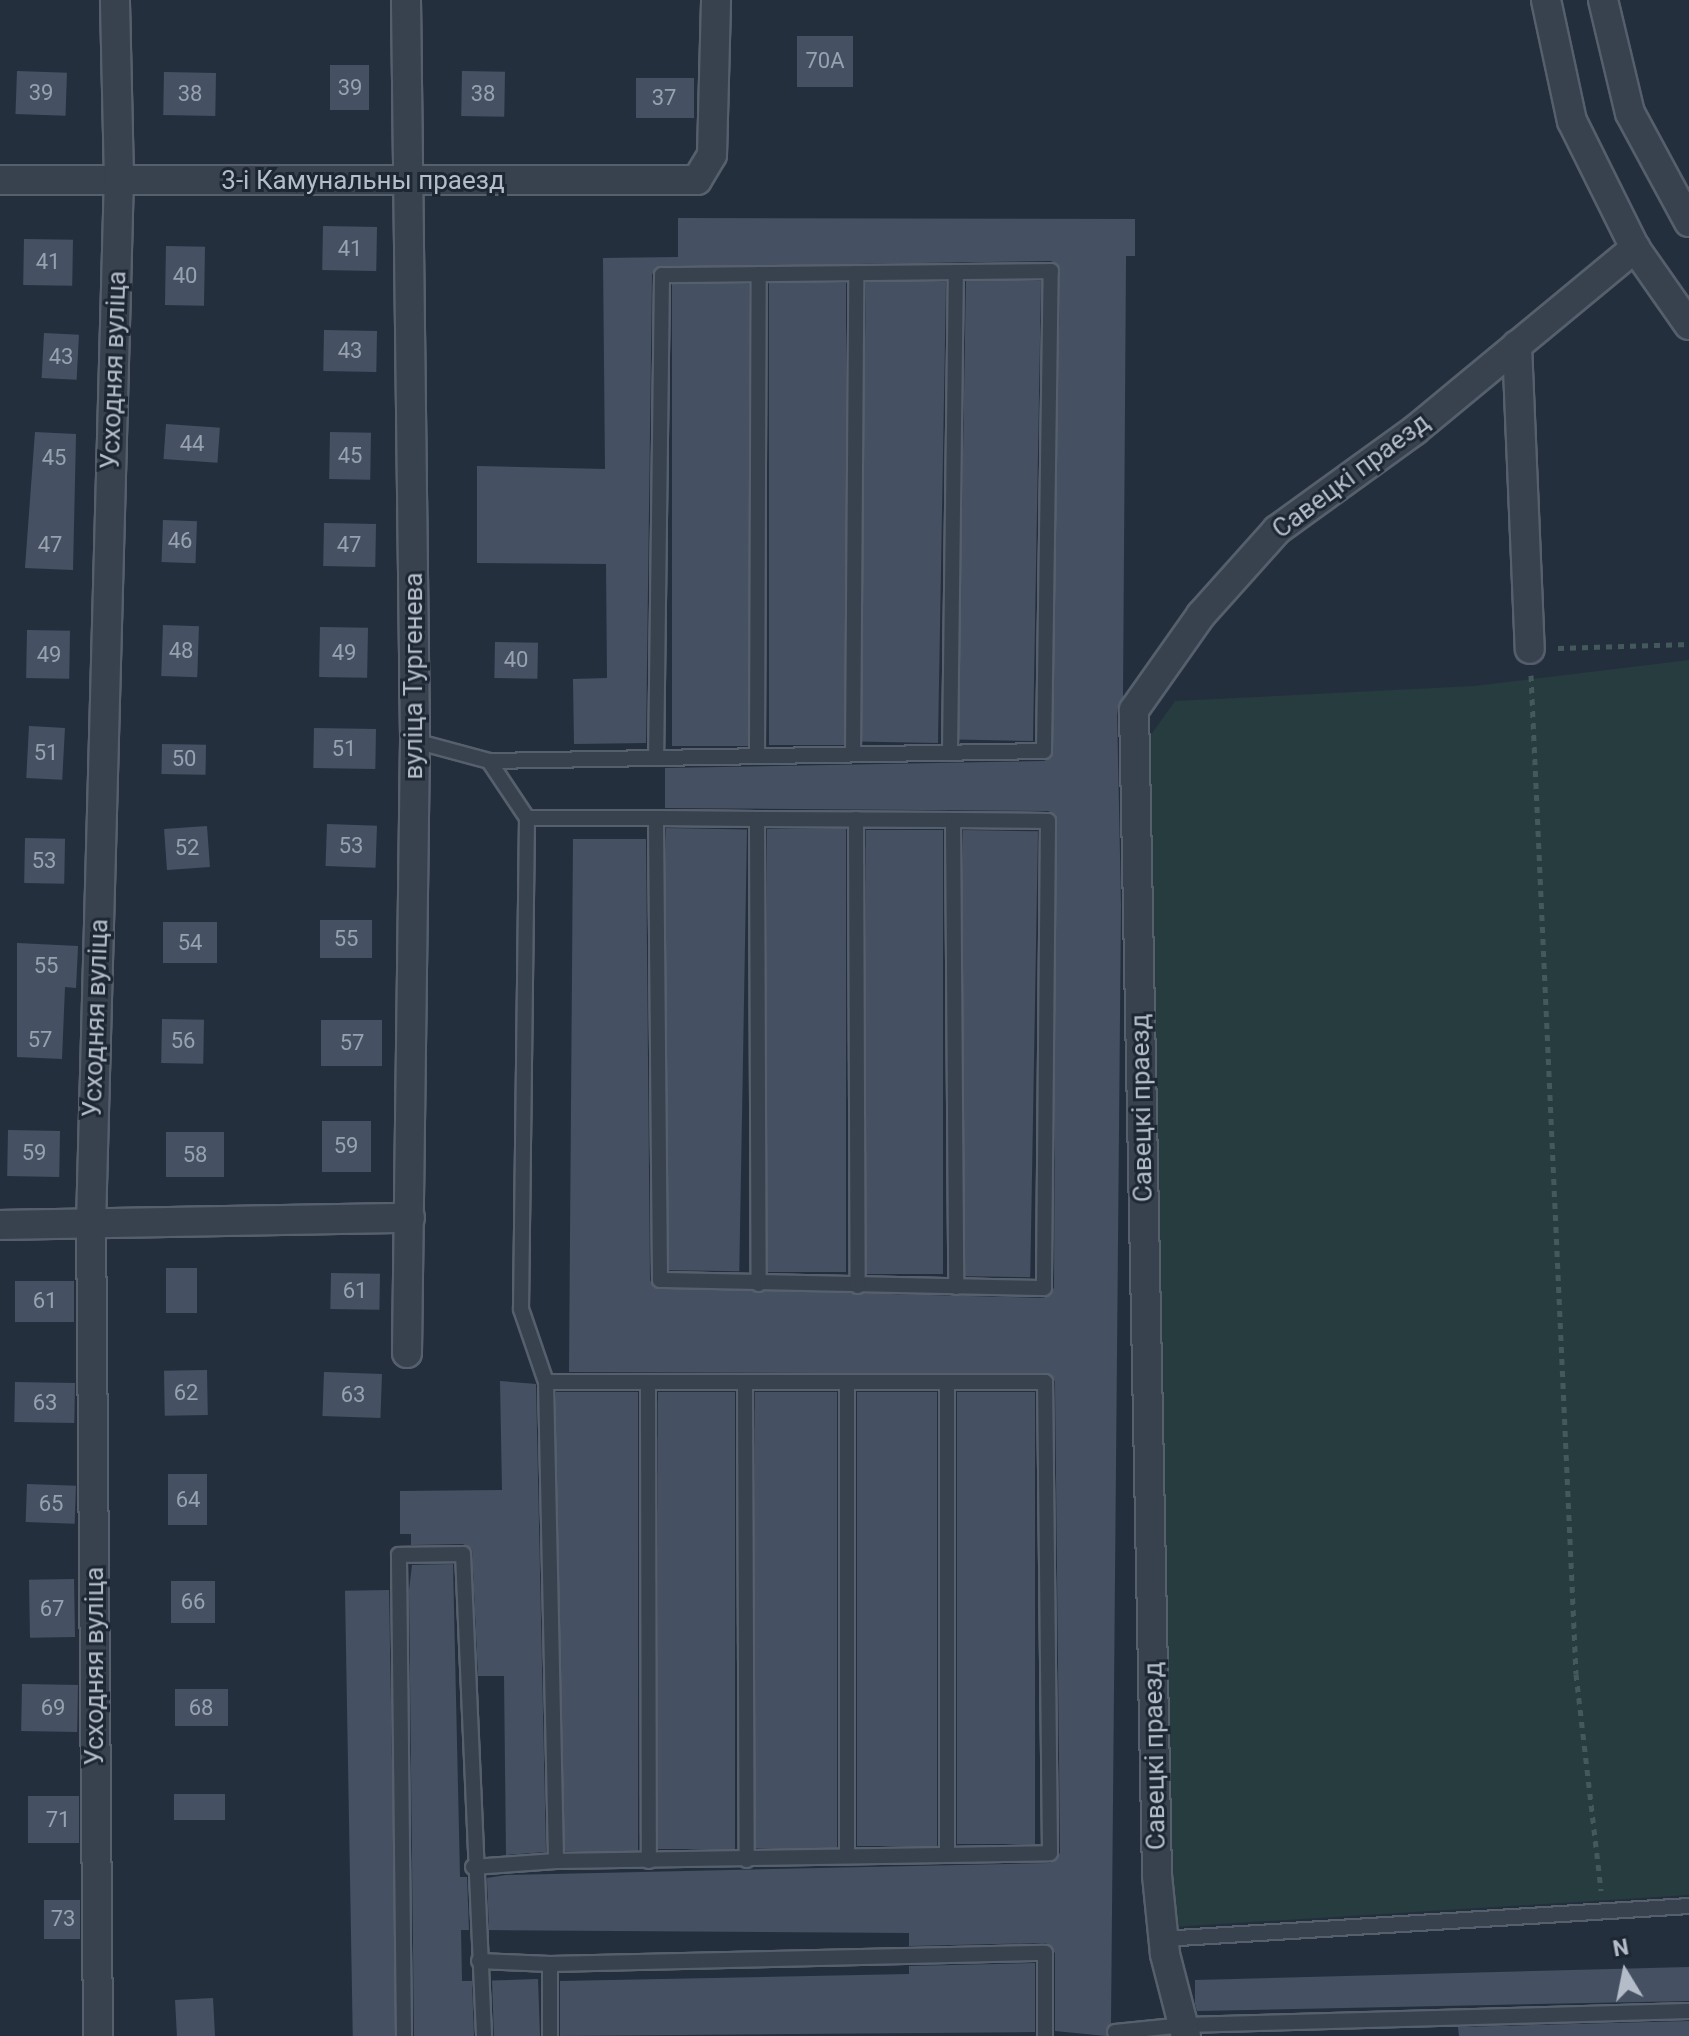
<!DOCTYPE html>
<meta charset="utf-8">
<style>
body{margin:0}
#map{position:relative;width:1689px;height:2036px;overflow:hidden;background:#242f3e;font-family:Roboto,sans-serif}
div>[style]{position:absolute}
.green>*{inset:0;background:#263c3f}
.building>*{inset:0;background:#455162;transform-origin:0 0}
.path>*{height:5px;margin-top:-2.5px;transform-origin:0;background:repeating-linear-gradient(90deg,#44595c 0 6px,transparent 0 12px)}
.roads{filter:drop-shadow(2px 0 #565f6c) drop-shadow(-2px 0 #565f6c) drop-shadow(0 2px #565f6c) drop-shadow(0 -2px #565f6c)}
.lane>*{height:14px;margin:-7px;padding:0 7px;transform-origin:7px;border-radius:7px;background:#38414e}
.street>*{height:28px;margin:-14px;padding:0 14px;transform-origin:14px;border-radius:14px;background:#38414e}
span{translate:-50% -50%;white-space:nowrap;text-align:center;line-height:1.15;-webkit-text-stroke:6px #1d2633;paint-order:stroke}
.number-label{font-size:22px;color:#98a1af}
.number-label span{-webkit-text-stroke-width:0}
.street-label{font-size:26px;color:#b4bcc9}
.north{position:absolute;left:1585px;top:1932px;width:80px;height:80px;-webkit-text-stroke:6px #1d2633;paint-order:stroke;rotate:350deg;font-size:22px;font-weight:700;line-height:32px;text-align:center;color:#b4bcc9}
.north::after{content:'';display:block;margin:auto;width:28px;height:36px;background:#b4bcc9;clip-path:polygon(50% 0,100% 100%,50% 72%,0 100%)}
</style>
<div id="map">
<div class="green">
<i style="clip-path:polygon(1689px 660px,1689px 1895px,1172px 1927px,1148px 739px,1175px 701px,1474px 686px)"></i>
</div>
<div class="building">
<i style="left:797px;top:36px;width:56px;height:51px"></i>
<i style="left:330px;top:65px;width:39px;height:45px"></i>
<i style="left:17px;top:71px;width:50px;height:43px;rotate:2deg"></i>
<i style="left:462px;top:71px;width:43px;height:45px;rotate:1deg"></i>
<i style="left:164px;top:72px;width:52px;height:43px;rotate:1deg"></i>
<i style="left:636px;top:78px;width:58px;height:40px"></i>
<i style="clip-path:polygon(678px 218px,1135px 219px,1135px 256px,1126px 256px,1123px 697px,1117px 710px,1121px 905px,1111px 2023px,1106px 2036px,1055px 2031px,1055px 1953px,1046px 1943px,909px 1946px,909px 1933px,489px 1930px,487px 1878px,506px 1875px,1050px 1863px,1060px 1853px,1055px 1382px,1051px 1374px,569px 1372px,573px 839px,646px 839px,650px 1280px,654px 1288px,1044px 1298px,1054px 1288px,1056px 815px,1048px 811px,665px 808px,665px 768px,1044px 761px,1052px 757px,1060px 267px,1051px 261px,656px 267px,652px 275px,646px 743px,574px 744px,573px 679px,607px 678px,606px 564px,477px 563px,477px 466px,605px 469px,603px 258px,678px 257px)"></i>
<i style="left:323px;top:226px;width:54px;height:44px;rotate:1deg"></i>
<i style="left:24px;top:239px;width:49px;height:46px;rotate:1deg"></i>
<i style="left:166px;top:246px;width:39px;height:59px;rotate:1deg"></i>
<i style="left:1041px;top:281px;width:460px;height:75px;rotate:91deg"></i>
<i style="left:946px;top:282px;width:461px;height:80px;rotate:91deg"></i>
<i style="left:846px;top:283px;width:462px;height:77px;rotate:90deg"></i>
<i style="left:749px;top:284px;width:462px;height:77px;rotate:90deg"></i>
<i style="left:324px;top:330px;width:53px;height:41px;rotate:1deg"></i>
<i style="left:44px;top:333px;width:35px;height:45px;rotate:3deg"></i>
<i style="left:166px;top:424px;width:54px;height:35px;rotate:4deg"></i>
<i style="clip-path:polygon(35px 432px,76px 434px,73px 570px,25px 568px)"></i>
<i style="left:330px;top:432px;width:41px;height:47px;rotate:1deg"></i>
<i style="left:163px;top:520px;width:34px;height:42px;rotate:2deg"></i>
<i style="left:324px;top:523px;width:52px;height:43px;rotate:1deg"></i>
<i style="left:163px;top:625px;width:36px;height:51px;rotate:2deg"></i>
<i style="left:320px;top:627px;width:48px;height:50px;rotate:1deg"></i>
<i style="left:27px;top:630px;width:43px;height:48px;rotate:1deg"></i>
<i style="left:495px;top:642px;width:43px;height:36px;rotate:1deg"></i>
<i style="left:29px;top:726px;width:36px;height:52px;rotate:3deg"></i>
<i style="left:314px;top:728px;width:62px;height:40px;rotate:1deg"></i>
<i style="left:162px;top:744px;width:44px;height:30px;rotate:1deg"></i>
<i style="left:327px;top:824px;width:50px;height:42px;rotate:2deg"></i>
<i style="left:207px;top:826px;width:41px;height:43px;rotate:86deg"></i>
<i style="left:666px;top:828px;width:81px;height:442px;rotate:1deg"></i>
<i style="left:767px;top:829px;width:79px;height:443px"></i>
<i style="left:866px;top:830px;width:77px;height:444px"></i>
<i style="left:963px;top:830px;width:75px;height:446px;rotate:1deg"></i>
<i style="left:25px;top:838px;width:40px;height:45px;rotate:1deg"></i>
<i style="left:320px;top:920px;width:52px;height:38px"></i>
<i style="left:163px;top:922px;width:54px;height:41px"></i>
<i style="clip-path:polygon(17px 943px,78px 946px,76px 988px,65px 987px,62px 1059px,17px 1057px)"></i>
<i style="left:162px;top:1019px;width:42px;height:44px;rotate:1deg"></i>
<i style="left:321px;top:1020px;width:61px;height:46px"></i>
<i style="left:322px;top:1121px;width:49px;height:51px"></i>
<i style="left:8px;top:1130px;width:52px;height:46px;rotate:1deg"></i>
<i style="left:166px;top:1132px;width:58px;height:45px"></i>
<i style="left:166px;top:1268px;width:31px;height:45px"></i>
<i style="left:331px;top:1273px;width:49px;height:36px;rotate:1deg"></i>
<i style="left:15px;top:1281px;width:59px;height:41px"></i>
<i style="left:207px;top:1370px;width:45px;height:43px;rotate:89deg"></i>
<i style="left:324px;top:1372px;width:58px;height:44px;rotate:2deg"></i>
<i style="clip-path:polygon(500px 1381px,536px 1384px,546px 1852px,506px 1855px,504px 1676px,478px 1676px,472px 1549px,463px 1544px,411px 1545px,411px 1534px,400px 1534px,400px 1491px,502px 1490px)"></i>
<i style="left:15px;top:1382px;width:60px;height:40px;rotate:1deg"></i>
<i style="left:556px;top:1392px;width:82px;height:459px"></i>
<i style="left:658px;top:1392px;width:77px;height:457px"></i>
<i style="left:755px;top:1392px;width:82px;height:456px"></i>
<i style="left:857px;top:1392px;width:80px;height:454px"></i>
<i style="left:957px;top:1392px;width:78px;height:452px"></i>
<i style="left:168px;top:1474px;width:39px;height:51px"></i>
<i style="left:27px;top:1484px;width:49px;height:38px;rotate:2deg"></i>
<i style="clip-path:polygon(453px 1564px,460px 1877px,467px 1877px,469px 1930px,461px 1930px,462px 1981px,472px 1981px,474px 2036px,414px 2036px,409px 1590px,412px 1565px)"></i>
<i style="left:74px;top:1579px;width:58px;height:45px;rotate:89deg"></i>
<i style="left:171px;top:1581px;width:44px;height:42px"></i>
<i style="left:389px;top:1590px;width:446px;height:44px;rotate:89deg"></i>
<i style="left:22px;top:1684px;width:56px;height:47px;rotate:1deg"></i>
<i style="left:228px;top:1689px;width:37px;height:53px;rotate:90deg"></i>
<i style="left:174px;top:1794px;width:51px;height:26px"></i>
<i style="left:28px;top:1796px;width:51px;height:47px"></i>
<i style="left:44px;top:1900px;width:36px;height:39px"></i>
<i style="clip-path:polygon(1035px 1963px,1035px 2032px,560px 2036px,560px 1981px,909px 1974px,909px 1966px)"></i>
<i style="clip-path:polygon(1689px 1967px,1689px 2001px,1197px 2011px,1195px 2004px,1195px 1980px)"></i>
<i style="left:538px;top:1979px;width:57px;height:46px;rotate:88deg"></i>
<i style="left:213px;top:1998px;width:38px;height:38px;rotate:87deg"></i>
<i style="clip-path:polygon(1689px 2021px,1689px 2036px,1459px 2036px,1458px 2027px)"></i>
</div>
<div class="path">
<i style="left:1558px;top:648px;width:131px;rotate:-1.7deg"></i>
<i style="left:1531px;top:675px;width:1000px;rotate:87.42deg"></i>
<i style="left:1576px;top:1674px;width:218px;rotate:83.4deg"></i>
</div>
<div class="roads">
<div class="lane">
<i style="left:415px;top:741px;width:77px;rotate:15.1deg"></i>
<i style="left:489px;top:761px;width:69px;rotate:56.3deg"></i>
<i style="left:527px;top:818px;width:129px"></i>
<i style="left:656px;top:818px;width:101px;rotate:0.6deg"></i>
<i style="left:757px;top:819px;width:196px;rotate:0.3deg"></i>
<i style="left:953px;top:820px;width:95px;rotate:0.6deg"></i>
<i style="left:1048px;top:821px;width:467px;rotate:90.5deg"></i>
<i style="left:1044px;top:1288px;width:384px;rotate:-178.8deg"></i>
<i style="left:660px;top:1280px;width:462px;rotate:-90.5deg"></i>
<i style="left:950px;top:753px;width:481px;rotate:-89.3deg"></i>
<i style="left:853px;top:754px;width:481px;rotate:-89.6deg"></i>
<i style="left:757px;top:756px;width:482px;rotate:-89.8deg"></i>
<i style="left:489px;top:761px;width:555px;rotate:-1.03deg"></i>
<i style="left:1044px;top:751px;width:480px;rotate:-89.2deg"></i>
<i style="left:1051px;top:271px;width:389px;rotate:179.4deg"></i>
<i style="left:662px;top:275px;width:483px;rotate:90.7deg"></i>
<i style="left:527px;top:818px;width:491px;rotate:90.7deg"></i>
<i style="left:521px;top:1309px;width:77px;rotate:71.1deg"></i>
<i style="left:546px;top:1382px;width:479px;rotate:88.8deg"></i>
<i style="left:556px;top:1861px;width:494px;rotate:-0.9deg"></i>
<i style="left:1050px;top:1853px;width:471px;rotate:-90.6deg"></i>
<i style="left:1045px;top:1382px;width:499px;rotate:180deg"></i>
<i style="left:757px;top:819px;width:465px;rotate:89.8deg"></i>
<i style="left:856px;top:819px;width:467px;rotate:89.8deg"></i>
<i style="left:953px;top:820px;width:467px;rotate:89.6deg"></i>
<i style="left:648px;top:1382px;width:479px;rotate:89.9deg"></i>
<i style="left:745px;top:1382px;width:478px;rotate:89.8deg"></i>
<i style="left:947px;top:1382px;width:473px;rotate:90deg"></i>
<i style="left:847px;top:1856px;width:474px;rotate:-90deg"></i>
<i style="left:473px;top:1867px;width:83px;rotate:-4.1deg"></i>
<i style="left:1163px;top:1939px;width:527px;rotate:-3.59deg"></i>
<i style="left:479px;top:1961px;width:71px;rotate:2.4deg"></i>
<i style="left:550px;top:1964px;width:495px;rotate:-1.3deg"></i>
<i style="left:1045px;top:1953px;width:83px;rotate:90deg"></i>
<i style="left:1115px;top:2032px;width:70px;rotate:-5.7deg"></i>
<i style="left:1185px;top:2025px;width:504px;rotate:-1.59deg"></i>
<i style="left:404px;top:2036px;width:481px;rotate:-90.6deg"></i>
<i style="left:399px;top:1555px;width:64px;rotate:-0.9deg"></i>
<i style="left:463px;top:1554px;width:482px;rotate:87.5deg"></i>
<i style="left:550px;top:2036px;width:72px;rotate:-90deg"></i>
</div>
<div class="street">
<i style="left:406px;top:0;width:741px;rotate:89.3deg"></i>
<i style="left:415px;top:741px;width:612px;rotate:90.75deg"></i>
<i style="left:1546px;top:0;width:124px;rotate:77.9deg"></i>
<i style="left:1572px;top:121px;width:142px;rotate:63.6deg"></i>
<i style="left:1635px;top:248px;width:94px;rotate:55deg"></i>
<i style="left:1603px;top:0;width:116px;rotate:76.6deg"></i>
<i style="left:1630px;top:113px;width:124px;rotate:61.6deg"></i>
<i style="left:0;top:180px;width:697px"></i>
<i style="left:697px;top:180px;width:29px;rotate:-59deg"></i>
<i style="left:712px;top:155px;width:155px;rotate:-88.5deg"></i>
<i style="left:1517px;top:345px;width:304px;rotate:87.6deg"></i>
<i style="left:0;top:1225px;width:410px;rotate:-1deg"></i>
<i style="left:98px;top:2036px;width:812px;rotate:-90.49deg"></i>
<i style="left:91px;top:1224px;width:1045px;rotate:-88.47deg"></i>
<i style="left:119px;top:179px;width:179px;rotate:-91.3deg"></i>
<i style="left:1186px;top:2036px;width:85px;rotate:-104.4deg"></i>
<i style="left:1165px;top:1954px;width:79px;rotate:-95.8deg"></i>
<i style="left:1157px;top:1875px;width:1165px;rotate:-91.13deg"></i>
<i style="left:1134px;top:710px;width:116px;rotate:-54.8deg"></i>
<i style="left:1201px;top:615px;width:114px;rotate:-48.2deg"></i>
<i style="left:1277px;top:530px;width:170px;rotate:-35.9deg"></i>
<i style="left:1415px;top:430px;width:286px;rotate:-39.6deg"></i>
</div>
</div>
<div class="number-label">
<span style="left:825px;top:61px">70А</span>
<span style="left:350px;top:88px">39</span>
<span style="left:41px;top:93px">39</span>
<span style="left:190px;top:94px">38</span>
<span style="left:483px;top:94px">38</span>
<span style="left:664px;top:98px">37</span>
<span style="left:350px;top:249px">41</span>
<span style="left:48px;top:262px">41</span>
<span style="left:185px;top:276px">40</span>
<span style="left:350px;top:351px">43</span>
<span style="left:61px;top:357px">43</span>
<span style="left:192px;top:444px">44</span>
<span style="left:350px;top:456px">45</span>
<span style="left:54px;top:458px">45</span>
<span style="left:180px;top:541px">46</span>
<span style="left:50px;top:545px">47</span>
<span style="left:349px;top:545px">47</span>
<span style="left:181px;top:651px">48</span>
<span style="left:344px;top:653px">49</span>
<span style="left:49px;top:655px">49</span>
<span style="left:516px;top:660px">40</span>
<span style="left:344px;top:749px">51</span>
<span style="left:46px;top:753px">51</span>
<span style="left:184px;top:759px">50</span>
<span style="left:351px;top:846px">53</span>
<span style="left:187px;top:848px">52</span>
<span style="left:44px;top:861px">53</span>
<span style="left:346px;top:939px">55</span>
<span style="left:190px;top:943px">54</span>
<span style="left:46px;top:966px">55</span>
<span style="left:40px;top:1040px">57</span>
<span style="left:183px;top:1041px">56</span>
<span style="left:352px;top:1043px">57</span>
<span style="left:346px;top:1146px">59</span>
<span style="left:34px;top:1153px">59</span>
<span style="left:195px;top:1155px">58</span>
<span style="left:355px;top:1291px">61</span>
<span style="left:45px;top:1301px">61</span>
<span style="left:186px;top:1393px">62</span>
<span style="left:353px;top:1395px">63</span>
<span style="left:45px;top:1403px">63</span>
<span style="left:188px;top:1500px">64</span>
<span style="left:51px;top:1504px">65</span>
<span style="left:193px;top:1602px">66</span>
<span style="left:52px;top:1609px">67</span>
<span style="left:53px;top:1708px">69</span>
<span style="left:201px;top:1708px">68</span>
<span style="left:58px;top:1820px">71</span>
<span style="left:63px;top:1919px">73</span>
</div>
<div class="street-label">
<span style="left:363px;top:181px">3-і Камунальны праезд</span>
<span style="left:114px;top:370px;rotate:-88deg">Усходняя вуліца</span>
<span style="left:1351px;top:476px;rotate:-37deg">Савецкі праезд</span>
<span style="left:414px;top:676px;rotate:-90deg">вуліца Тургенева</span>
<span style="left:96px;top:1018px;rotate:-88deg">Усходняя вуліца</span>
<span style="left:1142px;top:1108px;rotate:-91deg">Савецкі праезд</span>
<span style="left:95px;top:1666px;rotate:-90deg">Усходняя вуліца</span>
<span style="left:1155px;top:1756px;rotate:-91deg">Савецкі праезд</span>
</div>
<div class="north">N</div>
</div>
